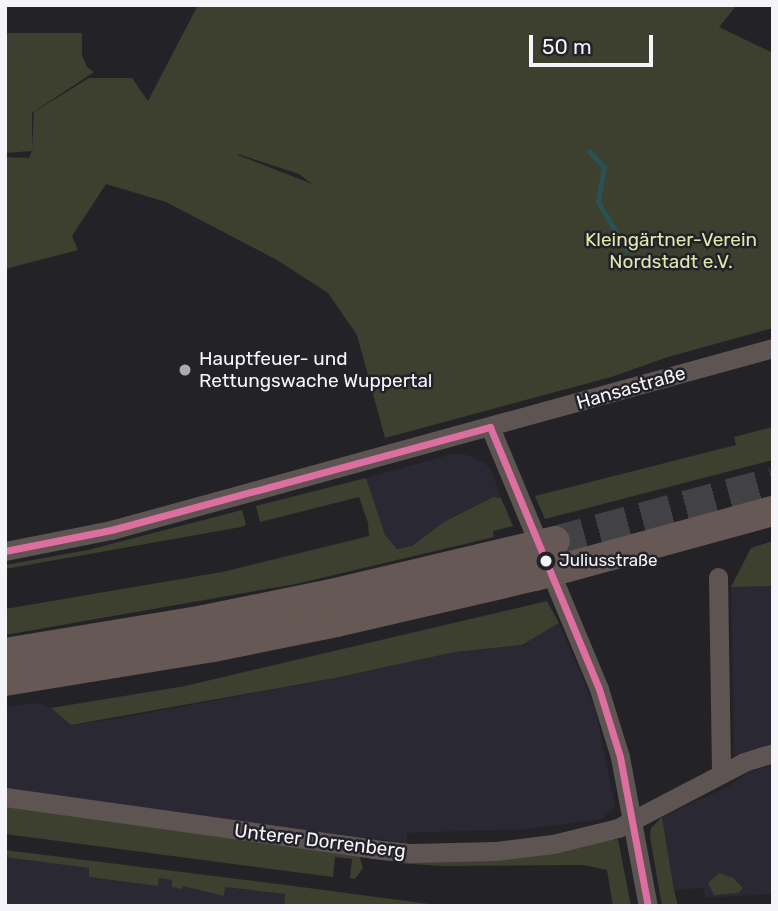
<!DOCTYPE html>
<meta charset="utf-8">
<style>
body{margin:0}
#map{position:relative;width:778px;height:911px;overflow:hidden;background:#232327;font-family:Rubik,sans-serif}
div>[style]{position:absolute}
.built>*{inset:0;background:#292833}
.green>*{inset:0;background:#3d3f2f}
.stream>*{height:5px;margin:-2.5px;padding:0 2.5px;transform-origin:2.5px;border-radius:2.5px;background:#295254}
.highway-tunnel>*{height:30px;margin-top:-15px;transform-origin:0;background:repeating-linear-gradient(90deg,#424246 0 30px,transparent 0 45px)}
.minor>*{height:19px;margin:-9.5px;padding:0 9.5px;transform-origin:9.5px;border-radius:9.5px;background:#5e5452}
.highway>*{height:30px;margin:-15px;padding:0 15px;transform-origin:15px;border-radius:15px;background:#665955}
.bus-1>*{height:7px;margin:-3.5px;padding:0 3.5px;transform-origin:3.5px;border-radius:3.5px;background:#dd6ea0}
.dots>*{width:19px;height:19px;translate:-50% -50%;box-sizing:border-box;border:4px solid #222228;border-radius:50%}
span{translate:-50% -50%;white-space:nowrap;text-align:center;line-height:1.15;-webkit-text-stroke:5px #222228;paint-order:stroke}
.bus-label{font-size:17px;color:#f5f4f9}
.left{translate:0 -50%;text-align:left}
.park-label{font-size:19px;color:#e2e8aa}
.poi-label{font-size:19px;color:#f5f4f9}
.street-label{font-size:19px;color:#f5f4f9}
.frame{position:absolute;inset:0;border:7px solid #f5f4f9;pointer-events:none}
.scale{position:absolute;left:529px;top:35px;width:124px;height:32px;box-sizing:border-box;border:4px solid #f5f4f9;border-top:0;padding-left:9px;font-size:21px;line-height:24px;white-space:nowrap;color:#f5f4f9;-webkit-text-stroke:5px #222228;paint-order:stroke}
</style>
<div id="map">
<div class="built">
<i style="clip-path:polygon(452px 454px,464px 454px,485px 463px,491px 470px,501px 498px,493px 497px,444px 522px,412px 546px,397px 549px,385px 535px,366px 478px)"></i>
<i style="clip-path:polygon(773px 586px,773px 745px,738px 758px,734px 755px,731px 587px)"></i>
<i style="clip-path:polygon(559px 623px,595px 708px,615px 807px,602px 819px,528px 829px,406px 833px,408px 843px,154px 812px,5px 788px,5px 707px,38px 703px,51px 708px,71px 725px,121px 718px,335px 678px,455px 652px,522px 645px)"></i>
<i style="clip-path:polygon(773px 764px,773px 894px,705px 898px,704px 888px,674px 890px,662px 817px,727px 787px,747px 773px)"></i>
<i style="clip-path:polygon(5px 850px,427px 906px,5px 906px)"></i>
</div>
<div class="green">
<i style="clip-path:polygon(evenodd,198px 5px,737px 5px,719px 27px,773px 53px,773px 328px,668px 357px,611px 377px,385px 438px,357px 335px,328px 293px,277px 260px,166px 202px,106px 184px,72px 236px,78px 250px,5px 269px,5px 157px,29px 158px,32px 151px,5px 153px,5px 33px,82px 33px,82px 55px,87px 67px,94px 72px,32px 113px,32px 150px,34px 112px,89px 78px,132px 78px,148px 101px,198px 5px,238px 154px,299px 174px,312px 184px,238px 155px,238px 154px)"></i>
<i style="clip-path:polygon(773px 427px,773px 460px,545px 519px,535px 496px,736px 445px,734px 437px)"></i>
<i style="clip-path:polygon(366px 478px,385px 535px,397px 549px,412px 546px,444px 522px,493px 497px,501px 498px,513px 526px,493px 531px,494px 537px,296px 584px,5px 635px,5px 609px,222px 572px,369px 536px,368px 523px,359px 497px,260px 522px,256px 506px)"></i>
<i style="clip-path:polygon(242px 510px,246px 525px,241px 527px,5px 569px,5px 565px,88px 550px)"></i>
<i style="clip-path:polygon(773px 541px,773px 586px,731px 587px,751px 548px)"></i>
<i style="clip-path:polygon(547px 601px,559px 623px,522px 645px,455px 652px,335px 678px,71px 725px,51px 708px,185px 686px)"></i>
<i style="clip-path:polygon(5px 805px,359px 855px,363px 868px,355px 879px,350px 878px,352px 859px,335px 857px,333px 877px,5px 834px)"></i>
<i style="clip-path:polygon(662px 817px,674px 890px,678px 906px,662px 906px,650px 837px,651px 828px)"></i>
<i style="clip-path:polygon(618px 839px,631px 906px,613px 906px,607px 870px,584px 865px,443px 866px,395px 863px,396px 857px,566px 847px)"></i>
<i style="clip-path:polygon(5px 850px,286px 885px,444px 906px,284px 906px,285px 894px,225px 887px,224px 896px,183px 886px,182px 889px,172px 887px,172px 880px,159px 878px,158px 886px,89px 877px,89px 868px,5px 857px)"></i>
<i style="clip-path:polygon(719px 873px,733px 878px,743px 888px,739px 893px,714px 895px,708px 883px)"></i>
</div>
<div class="stream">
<i style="left:589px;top:151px;width:22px;rotate:47deg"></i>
<i style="left:604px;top:167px;width:36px;rotate:100deg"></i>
<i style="left:598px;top:202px;width:56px;rotate:58.9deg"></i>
</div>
<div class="highway-tunnel">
<i style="left:555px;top:541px;width:226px;rotate:-15.1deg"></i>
</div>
<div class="minor">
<i style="left:490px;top:427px;width:284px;rotate:67.4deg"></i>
<i style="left:599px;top:689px;width:71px;rotate:72.8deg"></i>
<i style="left:620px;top:757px;width:152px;rotate:79.4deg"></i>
<i style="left:5px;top:551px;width:108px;rotate:-11.2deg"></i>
<i style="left:111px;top:530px;width:687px;rotate:-15.37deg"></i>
<i style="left:718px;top:577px;width:197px;rotate:89.1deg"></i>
<i style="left:5px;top:797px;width:372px;rotate:8deg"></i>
<i style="left:373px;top:849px;width:39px;rotate:6deg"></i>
<i style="left:412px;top:853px;width:84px;rotate:-1.4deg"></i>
<i style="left:496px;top:851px;width:57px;rotate:-7deg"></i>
<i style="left:553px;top:844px;width:67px;rotate:-13.8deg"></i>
<i style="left:618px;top:828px;width:142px;rotate:-27.6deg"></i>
<i style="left:744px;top:762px;width:30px;rotate:-17deg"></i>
</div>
<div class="highway">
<i style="left:5px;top:653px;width:202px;rotate:-9.4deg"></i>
<i style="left:204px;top:620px;width:130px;rotate:-11.6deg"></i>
<i style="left:331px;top:594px;width:230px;rotate:-13.3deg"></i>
<i style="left:5px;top:681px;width:211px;rotate:-9.3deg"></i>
<i style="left:213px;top:647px;width:126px;rotate:-11.4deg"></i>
<i style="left:337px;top:622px;width:203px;rotate:-13.1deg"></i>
<i style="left:535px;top:576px;width:247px;rotate:-15.3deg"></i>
</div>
<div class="bus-1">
<i style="left:490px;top:427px;width:284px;rotate:67.4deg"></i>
<i style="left:599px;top:689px;width:71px;rotate:72.8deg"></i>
<i style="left:620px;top:757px;width:152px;rotate:79.4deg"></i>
<i style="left:5px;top:551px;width:108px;rotate:-11.2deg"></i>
<i style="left:111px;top:530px;width:393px;rotate:-15.2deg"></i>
</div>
<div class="dots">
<i style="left:185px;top:370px;background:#acabb0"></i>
<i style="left:546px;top:561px;background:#f5f4f9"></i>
</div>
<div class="bus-label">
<span class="left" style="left:559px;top:561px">Juliusstraße</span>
</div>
<div class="park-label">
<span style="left:671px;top:251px">Kleingärtner-Verein<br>Nordstadt e.V.</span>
</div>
<div class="poi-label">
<span class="left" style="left:199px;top:370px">Hauptfeuer- und<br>Rettungswache Wuppertal</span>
</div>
<div class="street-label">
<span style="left:631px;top:388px;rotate:-16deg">Hansastraße</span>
<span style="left:320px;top:841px;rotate:7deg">Unterer Dorrenberg</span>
</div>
<div class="frame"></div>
<div class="scale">50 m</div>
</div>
